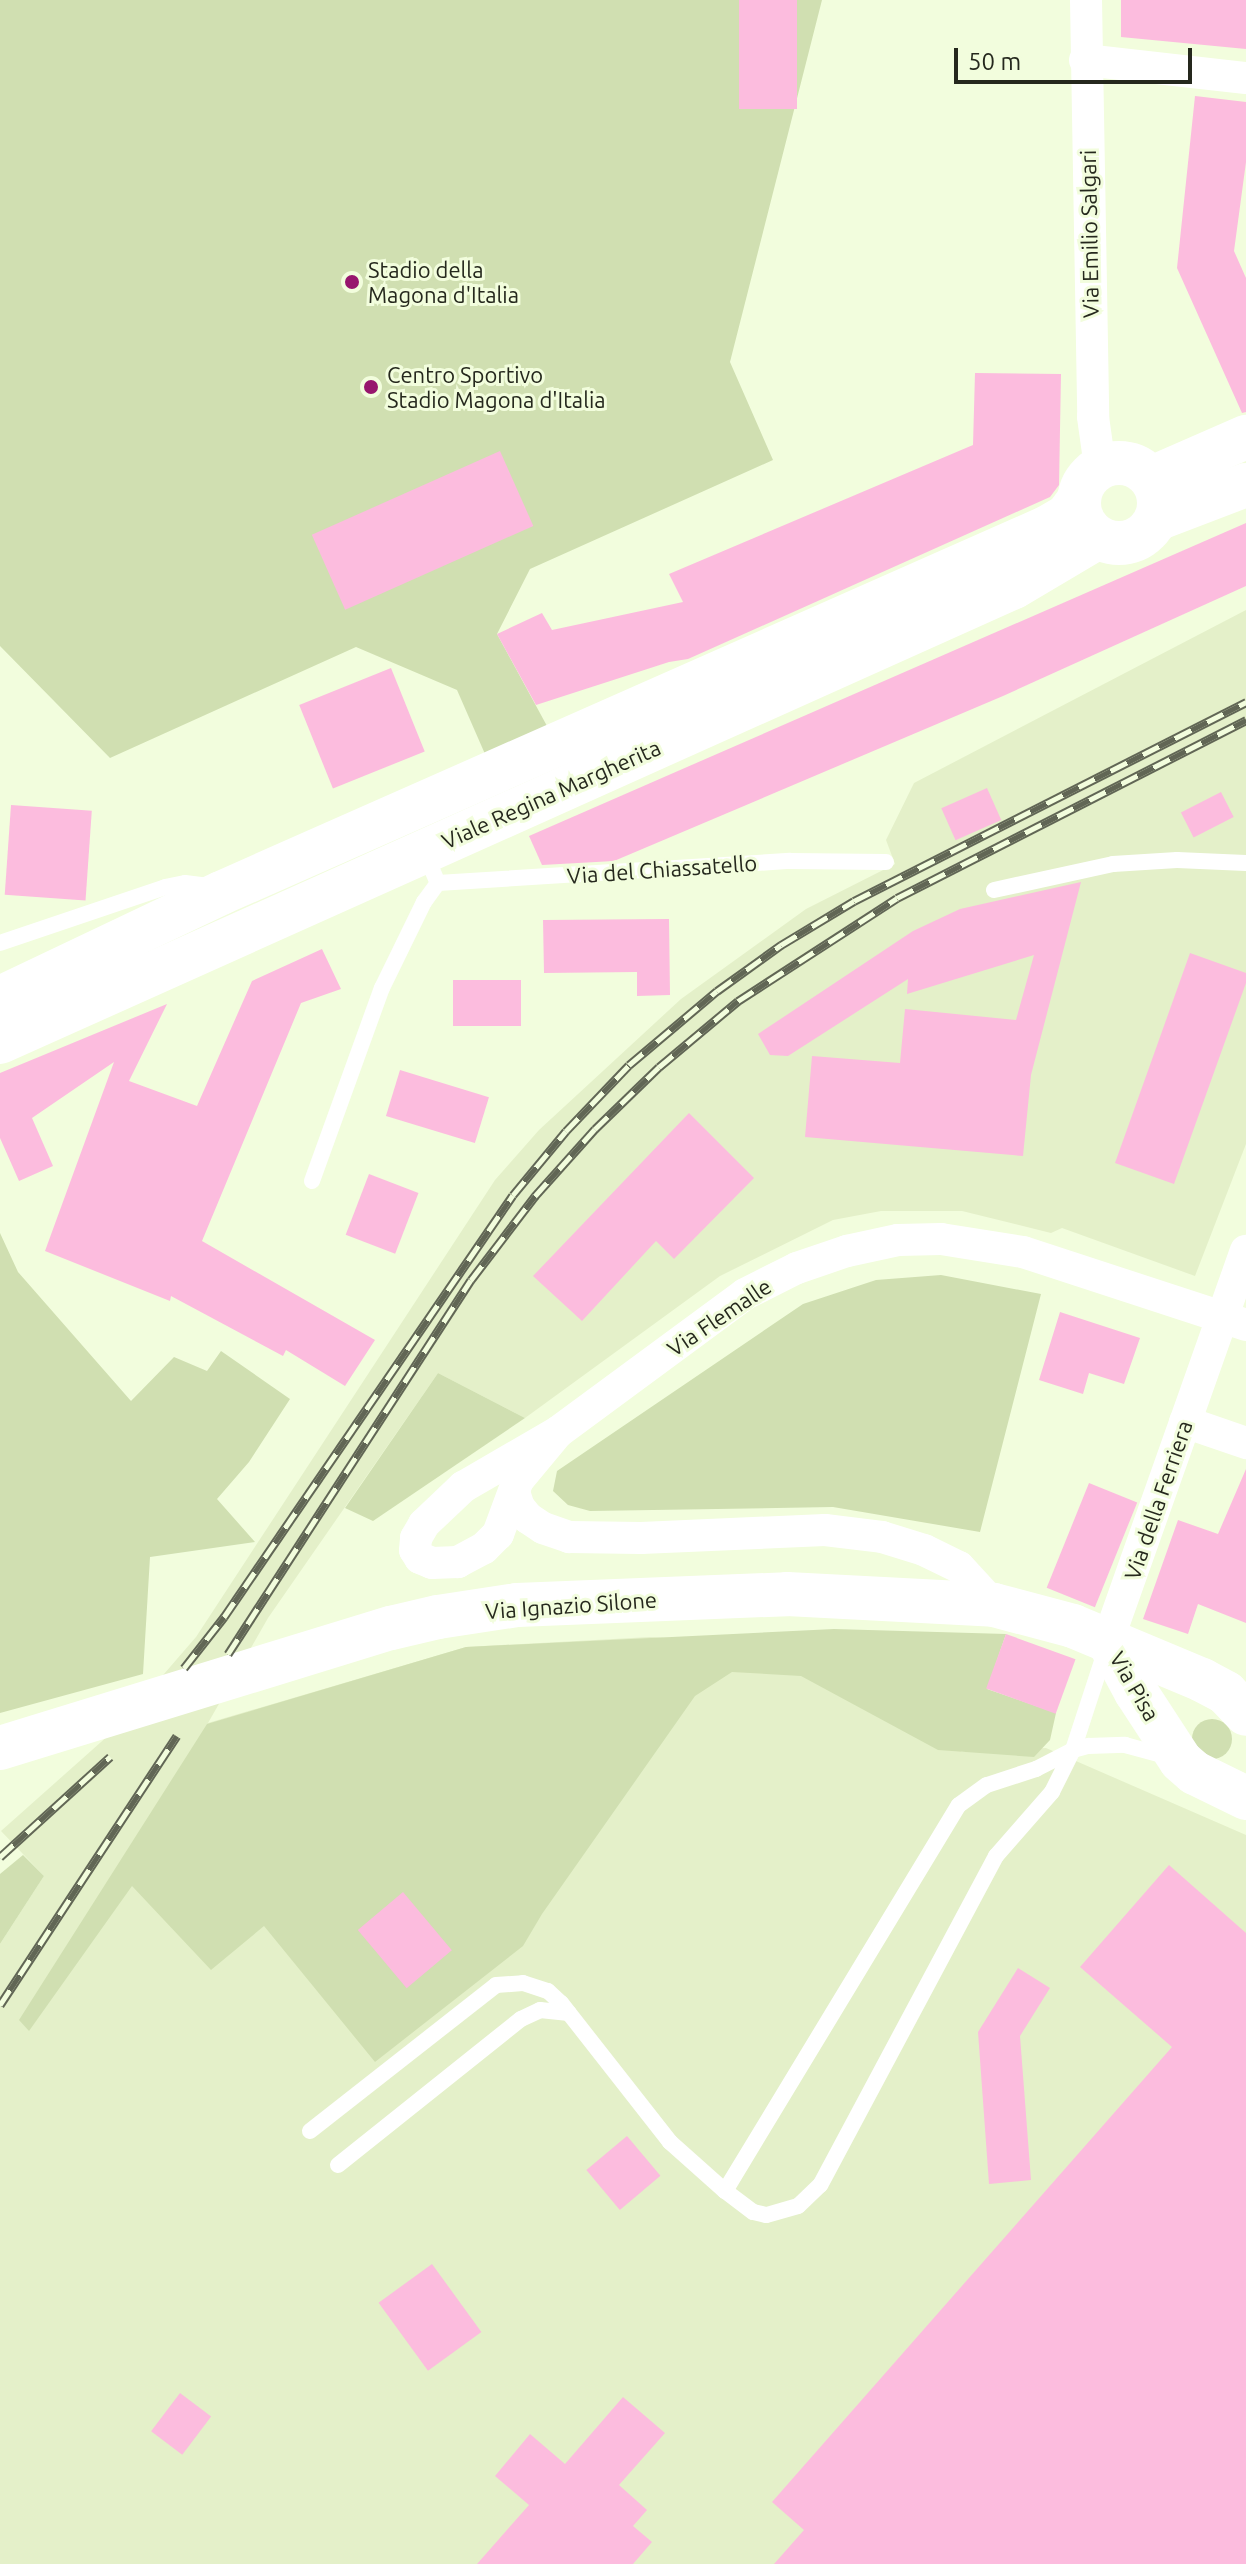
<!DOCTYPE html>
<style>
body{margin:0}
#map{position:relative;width:1246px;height:2564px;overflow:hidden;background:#f2fddd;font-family:Ubuntu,sans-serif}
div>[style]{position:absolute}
.built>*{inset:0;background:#e4f0c9}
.green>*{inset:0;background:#d0dfb1}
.round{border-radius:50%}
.building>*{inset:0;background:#fcbcde;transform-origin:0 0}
.lane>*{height:16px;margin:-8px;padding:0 8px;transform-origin:8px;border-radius:8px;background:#fff}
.street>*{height:32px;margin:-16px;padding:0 16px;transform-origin:16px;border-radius:16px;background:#fff}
.secondary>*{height:44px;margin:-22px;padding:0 22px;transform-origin:22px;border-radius:22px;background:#fff}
.secondary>.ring{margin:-22px;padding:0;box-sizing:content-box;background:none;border:44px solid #fff;border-radius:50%}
.rail>*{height:9px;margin-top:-4.5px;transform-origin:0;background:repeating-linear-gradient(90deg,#f2fddd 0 18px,#616655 0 36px);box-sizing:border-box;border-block:2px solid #616655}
.dots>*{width:22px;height:22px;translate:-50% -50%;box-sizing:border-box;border:4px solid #f2fddd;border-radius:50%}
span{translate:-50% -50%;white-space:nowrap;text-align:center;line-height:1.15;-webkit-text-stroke:6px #f2fddd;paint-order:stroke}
.street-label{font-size:22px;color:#25281d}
.poi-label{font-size:22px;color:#25281d}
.left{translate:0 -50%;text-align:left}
.scale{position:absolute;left:954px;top:48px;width:238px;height:36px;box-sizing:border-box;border:4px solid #25281d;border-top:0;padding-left:10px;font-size:24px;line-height:28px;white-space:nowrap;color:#25281d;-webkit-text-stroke:6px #f2fddd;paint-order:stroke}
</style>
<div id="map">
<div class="built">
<i style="clip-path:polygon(1246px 610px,1246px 1144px,1195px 1276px,1062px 1228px,1051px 1233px,962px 1211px,881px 1211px,833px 1220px,720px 1276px,525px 1418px,438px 1373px,268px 1618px,208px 1723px,466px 1647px,650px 1637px,817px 1645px,962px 1752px,1046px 1748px,1246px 1835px,1246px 2564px,0 2564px,0 1944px,44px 1876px,1px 1831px,119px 1726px,196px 1637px,495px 1180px,539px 1130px,681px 999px,806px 909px,895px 864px,886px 840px,914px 783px)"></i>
</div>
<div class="green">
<i style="clip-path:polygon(0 0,822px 0,730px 362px,773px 460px,530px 569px,497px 634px,547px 726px,485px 754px,457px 690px,356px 647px,110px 758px,0 646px)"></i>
<i style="clip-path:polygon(0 1233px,18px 1272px,131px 1401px,174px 1357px,207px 1371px,221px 1351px,290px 1399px,249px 1462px,217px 1499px,255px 1542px,150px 1557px,143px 1674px,0 1713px)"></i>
<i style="clip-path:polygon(941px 1275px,1041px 1294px,980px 1532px,833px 1507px,590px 1511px,568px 1505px,553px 1491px,557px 1471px,803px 1304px,876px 1280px)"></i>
<i style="clip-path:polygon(438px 1373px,525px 1418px,373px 1521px,345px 1508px)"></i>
<i style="clip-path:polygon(834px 1629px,1006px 1634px,987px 1689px,1056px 1713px,1050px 1740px,1034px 1757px,938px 1750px,801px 1676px,732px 1672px,695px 1696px,542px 1914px,523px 1946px,375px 2062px,264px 1926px,211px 1970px,132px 1886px,29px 2031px,19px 2020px,207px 1724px,466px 1647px)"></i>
<i class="round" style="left:1192px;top:1719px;width:40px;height:40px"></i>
<i style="clip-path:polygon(23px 1855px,44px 1876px,0 1944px,0 1874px)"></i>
</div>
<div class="building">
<i style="left:739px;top:0;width:58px;height:109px"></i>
<i style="clip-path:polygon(1121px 0,1246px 0,1246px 49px,1121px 37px)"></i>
<i style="clip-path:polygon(1195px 96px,1246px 102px,1246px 162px,1234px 251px,1246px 278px,1246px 412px,1242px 413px,1177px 268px)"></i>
<i style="clip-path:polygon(975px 373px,1061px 374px,1059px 485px,1050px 497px,688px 659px,669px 662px,536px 705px,497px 634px,542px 613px,552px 630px,683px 602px,669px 574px,973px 445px)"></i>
<i style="left:500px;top:451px;width:82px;height:206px;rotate:66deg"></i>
<i style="clip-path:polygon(1246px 523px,1246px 586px,1003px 696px,614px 861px,542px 865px,529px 836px)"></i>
<i style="left:391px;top:668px;width:90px;height:99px;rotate:68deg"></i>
<i style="left:987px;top:788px;width:35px;height:50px;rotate:66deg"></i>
<i style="left:1221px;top:792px;width:28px;height:45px;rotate:63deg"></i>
<i style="left:11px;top:805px;width:81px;height:90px;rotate:4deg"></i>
<i style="clip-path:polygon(1081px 882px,1031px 1075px,1023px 1156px,805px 1137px,812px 1056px,900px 1063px,905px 1009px,1016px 1020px,1034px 955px,907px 994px,908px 979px,788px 1056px,770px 1055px,758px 1034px,913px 931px,960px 909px)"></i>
<i style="clip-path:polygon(669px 919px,670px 995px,637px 996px,637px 972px,544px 973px,543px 920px)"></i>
<i style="clip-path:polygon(322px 949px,341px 989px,301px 1003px,202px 1241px,375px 1340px,345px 1386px,286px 1350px,283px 1356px,171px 1296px,170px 1301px,45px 1251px,114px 1062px,32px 1118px,53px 1166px,19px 1181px,0 1138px,0 1073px,167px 1004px,129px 1081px,197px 1106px,252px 981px)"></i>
<i style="clip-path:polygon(1190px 953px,1246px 973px,1246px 983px,1174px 1184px,1115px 1163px)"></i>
<i style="left:453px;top:980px;width:68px;height:46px"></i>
<i style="left:400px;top:1070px;width:93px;height:48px;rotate:17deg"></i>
<i style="clip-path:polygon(689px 1113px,754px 1178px,674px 1259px,656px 1241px,582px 1321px,533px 1276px)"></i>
<i style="left:369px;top:1174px;width:53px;height:65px;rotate:21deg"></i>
<i style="clip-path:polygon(1060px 1312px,1140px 1338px,1124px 1384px,1089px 1373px,1083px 1394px,1039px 1380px)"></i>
<i style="clip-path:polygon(1246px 1469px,1246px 1623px,1198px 1604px,1188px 1634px,1143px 1619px,1178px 1520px,1218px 1534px)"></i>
<i style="left:1089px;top:1483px;width:52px;height:113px;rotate:22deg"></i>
<i style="left:1006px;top:1634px;width:74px;height:58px;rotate:20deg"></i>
<i style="clip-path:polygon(1169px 1865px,1246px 1933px,1246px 2564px,774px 2564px,804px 2530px,772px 2502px,1172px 2047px,1080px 1967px)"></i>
<i style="left:403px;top:1892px;width:76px;height:59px;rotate:50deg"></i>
<i style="clip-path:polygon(1018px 1968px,1050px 1988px,1020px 2036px,1031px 2180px,989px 2184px,978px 2032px)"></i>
<i style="left:627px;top:2136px;width:52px;height:53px;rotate:50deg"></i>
<i style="left:432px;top:2264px;width:84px;height:66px;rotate:54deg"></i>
<i style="left:180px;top:2393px;width:39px;height:48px;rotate:37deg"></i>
<i style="clip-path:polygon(623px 2397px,665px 2433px,619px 2485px,647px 2510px,633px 2526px,652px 2542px,633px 2564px,477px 2564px,529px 2505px,495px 2476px,530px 2434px,565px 2464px)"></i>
</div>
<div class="lane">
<i style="left:425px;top:853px;width:33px;rotate:67deg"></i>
<i style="left:438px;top:883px;width:353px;rotate:-3.6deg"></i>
<i style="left:790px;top:861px;width:96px;rotate:0.6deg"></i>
<i style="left:994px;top:890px;width:122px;rotate:-12.3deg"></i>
<i style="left:1113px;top:864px;width:64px;rotate:-3.6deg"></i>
<i style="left:1177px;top:860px;width:69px;rotate:2.5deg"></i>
<i style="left:0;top:943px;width:174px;rotate:-18.7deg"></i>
<i style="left:165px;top:887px;width:20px;rotate:-11deg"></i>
<i style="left:185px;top:883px;width:24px;rotate:7deg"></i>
<i style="left:312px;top:1181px;width:205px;rotate:-70.1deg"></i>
<i style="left:382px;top:988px;width:96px;rotate:-64deg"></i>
<i style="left:424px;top:902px;width:24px;rotate:-54deg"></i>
<i style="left:1106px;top:1649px;width:106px;rotate:108.1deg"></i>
<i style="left:1073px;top:1750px;width:47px;rotate:116.6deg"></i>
<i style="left:1052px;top:1792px;width:85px;rotate:131.2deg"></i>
<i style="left:996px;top:1856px;width:373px;rotate:118.1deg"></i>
<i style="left:820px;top:2185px;width:30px;rotate:136deg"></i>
<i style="left:798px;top:2206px;width:33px;rotate:164deg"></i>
<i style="left:766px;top:2215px;width:13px;rotate:-167deg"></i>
<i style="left:753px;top:2212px;width:35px;rotate:-143deg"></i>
<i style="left:725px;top:2191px;width:451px;rotate:-58.8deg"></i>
<i style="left:959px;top:1805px;width:34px;rotate:-36deg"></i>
<i style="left:987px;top:1785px;width:52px;rotate:-18.1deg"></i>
<i style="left:1036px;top:1769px;width:42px;rotate:-27.2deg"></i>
<i style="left:1073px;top:1750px;width:16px;rotate:-15deg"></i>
<i style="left:1088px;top:1746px;width:37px;rotate:-2deg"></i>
<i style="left:1125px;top:1745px;width:46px;rotate:15.3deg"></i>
<i style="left:310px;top:2131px;width:236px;rotate:-38.1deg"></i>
<i style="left:496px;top:1985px;width:27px;rotate:-4deg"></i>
<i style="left:523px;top:1983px;width:26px;rotate:18deg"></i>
<i style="left:548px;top:1991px;width:18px;rotate:43deg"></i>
<i style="left:561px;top:2003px;width:177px;rotate:51.9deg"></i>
<i style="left:670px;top:2142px;width:74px;rotate:41.7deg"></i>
<i style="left:338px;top:2165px;width:234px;rotate:-38.6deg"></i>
<i style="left:521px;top:2019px;width:21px;rotate:-25deg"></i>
<i style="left:540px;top:2010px;width:29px;rotate:6deg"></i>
</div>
<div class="street">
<i style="left:1086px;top:0;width:417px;rotate:89deg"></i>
<i style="left:1093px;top:417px;width:50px;rotate:82deg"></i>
<i style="left:1085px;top:60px;width:162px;rotate:6.4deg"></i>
<i style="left:1185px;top:1422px;width:65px;rotate:19deg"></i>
<i style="left:558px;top:1432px;width:62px;rotate:129.8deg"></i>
<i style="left:518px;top:1480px;width:58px;rotate:110.3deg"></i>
<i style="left:498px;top:1534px;width:20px;rotate:135deg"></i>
<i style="left:484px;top:1548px;width:30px;rotate:152deg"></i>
<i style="left:458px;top:1562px;width:26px;rotate:178deg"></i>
<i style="left:432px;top:1563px;width:13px;rotate:-157deg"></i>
<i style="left:420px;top:1558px;width:9px;rotate:-122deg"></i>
<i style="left:415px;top:1550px;width:12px;rotate:-85deg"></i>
<i style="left:416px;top:1538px;width:16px;rotate:-60deg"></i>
<i style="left:424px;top:1524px;width:54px;rotate:-43.5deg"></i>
<i style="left:463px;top:1487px;width:110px;rotate:-30.1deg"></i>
<i style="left:558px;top:1432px;width:232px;rotate:-36.4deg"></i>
<i style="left:745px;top:1294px;width:58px;rotate:-26.6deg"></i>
<i style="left:797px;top:1268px;width:53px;rotate:-18.8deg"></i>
<i style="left:847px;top:1251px;width:52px;rotate:-12.2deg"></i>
<i style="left:898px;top:1240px;width:43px;rotate:-1.3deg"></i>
<i style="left:941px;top:1239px;width:83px;rotate:9deg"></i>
<i style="left:1023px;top:1252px;width:235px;rotate:18.1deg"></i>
<i style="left:514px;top:1492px;width:16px;rotate:72deg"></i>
<i style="left:519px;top:1507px;width:14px;rotate:51deg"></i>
<i style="left:528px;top:1518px;width:18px;rotate:34deg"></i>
<i style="left:543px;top:1528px;width:28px;rotate:19deg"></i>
<i style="left:569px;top:1537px;width:72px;rotate:0.8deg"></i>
<i style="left:641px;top:1538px;width:184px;rotate:-2.5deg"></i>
<i style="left:825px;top:1530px;width:57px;rotate:7deg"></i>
<i style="left:882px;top:1537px;width:44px;rotate:17.2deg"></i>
<i style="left:924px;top:1550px;width:39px;rotate:26deg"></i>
<i style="left:959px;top:1567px;width:52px;rotate:47.4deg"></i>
<i style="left:1108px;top:1640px;width:413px;rotate:-70.5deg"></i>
</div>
<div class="secondary">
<i class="ring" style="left:1079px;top:463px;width:36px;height:36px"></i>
<i style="left:1152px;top:478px;width:103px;rotate:-23.6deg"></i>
<i style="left:1157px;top:519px;width:95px;rotate:-20.9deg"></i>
<i style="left:0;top:998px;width:245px;rotate:-25.4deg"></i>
<i style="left:221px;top:893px;width:902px;rotate:-23.87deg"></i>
<i style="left:1046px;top:528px;width:24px;rotate:-30deg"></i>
<i style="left:1067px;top:516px;width:19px;rotate:-54deg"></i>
<i style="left:0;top:1042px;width:1111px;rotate:-24.17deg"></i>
<i style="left:1014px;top:587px;width:96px;rotate:-30.6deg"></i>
<i style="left:1108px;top:1640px;width:59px;rotate:61.7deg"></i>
<i style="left:1136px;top:1692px;width:82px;rotate:56.9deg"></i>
<i style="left:1181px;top:1761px;width:18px;rotate:41deg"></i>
<i style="left:1195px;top:1773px;width:57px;rotate:26.1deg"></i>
<i style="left:0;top:1748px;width:409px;rotate:-17.1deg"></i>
<i style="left:391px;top:1628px;width:48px;rotate:-13.2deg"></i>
<i style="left:438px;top:1617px;width:80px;rotate:-8.6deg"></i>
<i style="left:517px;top:1605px;width:270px;rotate:-2.3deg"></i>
<i style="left:787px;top:1594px;width:207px;rotate:3deg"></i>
<i style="left:994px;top:1605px;width:82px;rotate:14.9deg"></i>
<i style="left:1073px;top:1626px;width:140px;rotate:22.7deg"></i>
<i style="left:1202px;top:1680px;width:27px;rotate:28deg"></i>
<i style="left:1226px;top:1693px;width:29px;rotate:46deg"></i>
</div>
<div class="rail">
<i style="left:228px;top:1654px;width:446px;rotate:-57deg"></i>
<i style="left:471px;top:1280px;width:106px;rotate:-52.7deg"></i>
<i style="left:535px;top:1196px;width:90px;rotate:-48.2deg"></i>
<i style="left:595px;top:1129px;width:89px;rotate:-44.1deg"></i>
<i style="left:659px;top:1067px;width:103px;rotate:-39.9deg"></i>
<i style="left:738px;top:1001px;width:189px;rotate:-32.9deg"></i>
<i style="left:897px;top:898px;width:392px;rotate:-27deg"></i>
<i style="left:184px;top:1668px;width:65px;rotate:-51.9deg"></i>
<i style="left:224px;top:1617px;width:511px;rotate:-55.6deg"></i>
<i style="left:513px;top:1195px;width:83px;rotate:-50.4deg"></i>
<i style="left:566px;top:1131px;width:91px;rotate:-46.3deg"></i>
<i style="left:629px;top:1065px;width:115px;rotate:-40.1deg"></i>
<i style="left:717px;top:991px;width:79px;rotate:-35.7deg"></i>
<i style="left:781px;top:945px;width:85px;rotate:-31.1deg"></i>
<i style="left:854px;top:901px;width:440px;rotate:-26.9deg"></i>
<i style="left:0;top:1857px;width:149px;rotate:-42.3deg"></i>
<i style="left:0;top:2005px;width:322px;rotate:-56.7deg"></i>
</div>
<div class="dots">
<i style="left:352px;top:282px;background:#97166d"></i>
<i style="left:371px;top:387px;background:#97166d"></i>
</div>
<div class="street-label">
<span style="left:1089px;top:234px;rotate:-91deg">Via Emilio Salgari</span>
<span style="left:551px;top:794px;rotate:-24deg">Viale Regina Margherita</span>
<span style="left:662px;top:869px;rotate:-4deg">Via del Chiassatello</span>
<span style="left:719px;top:1317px;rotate:-34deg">Via Flemalle</span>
<span style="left:1158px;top:1500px;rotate:-71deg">Via della Ferriera</span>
<span style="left:571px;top:1605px;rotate:-4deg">Via Ignazio Silone</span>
<span style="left:1135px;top:1686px;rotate:60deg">Via Pisa</span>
</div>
<div class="poi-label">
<span class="left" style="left:368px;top:282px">Stadio della<br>Magona d'Italia</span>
<span class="left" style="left:387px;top:387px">Centro Sportivo<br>Stadio Magona d'Italia</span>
</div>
<div class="scale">50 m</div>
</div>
